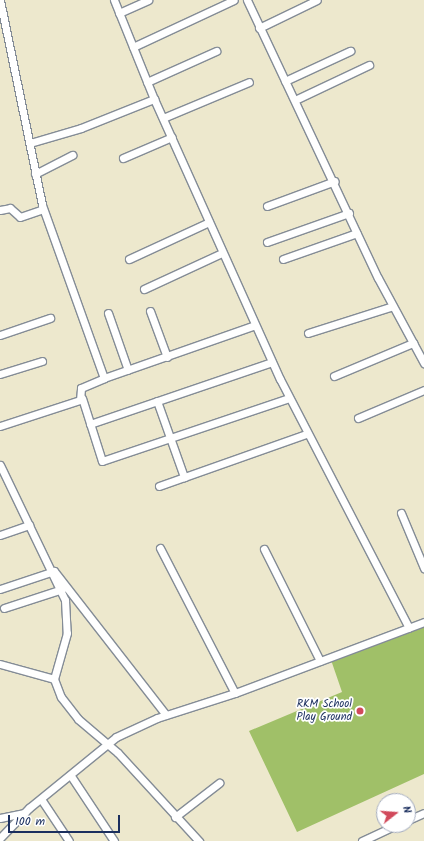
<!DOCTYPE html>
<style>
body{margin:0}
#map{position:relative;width:424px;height:841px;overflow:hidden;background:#ede8cd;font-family:Kalam,sans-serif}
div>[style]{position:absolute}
.green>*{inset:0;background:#a0c068}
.roads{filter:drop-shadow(1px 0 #848c96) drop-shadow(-1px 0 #848c96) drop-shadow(0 1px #848c96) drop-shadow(0 -1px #848c96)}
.street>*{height:7px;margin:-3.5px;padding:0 3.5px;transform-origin:3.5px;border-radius:3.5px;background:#fff}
.dots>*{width:11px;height:11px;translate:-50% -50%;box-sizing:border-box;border:2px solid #fff;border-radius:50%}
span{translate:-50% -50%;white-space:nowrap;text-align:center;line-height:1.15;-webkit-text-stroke:3.5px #fff;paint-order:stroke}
.poi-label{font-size:11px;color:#1b2f5e}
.right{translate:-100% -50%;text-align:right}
.north{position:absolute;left:376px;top:793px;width:40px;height:40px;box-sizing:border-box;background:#fff;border:1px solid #a4acbf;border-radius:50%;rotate:73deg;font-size:11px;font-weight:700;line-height:16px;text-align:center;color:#1b2f5e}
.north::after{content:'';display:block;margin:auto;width:14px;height:18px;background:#d1495b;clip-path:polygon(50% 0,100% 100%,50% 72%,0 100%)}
.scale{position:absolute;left:8px;top:815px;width:112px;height:18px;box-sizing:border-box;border:2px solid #1b2f5e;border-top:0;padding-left:5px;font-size:12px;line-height:14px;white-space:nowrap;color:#1b2f5e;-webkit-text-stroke:3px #fff;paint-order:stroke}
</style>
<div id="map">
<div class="green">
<i style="clip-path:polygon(424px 625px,424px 774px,297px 832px,249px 731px,342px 692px,330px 657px)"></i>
</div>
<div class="roads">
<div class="street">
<i style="left:0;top:0;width:209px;rotate:78.4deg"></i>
<i style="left:42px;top:205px;width:184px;rotate:70.3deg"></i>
<i style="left:114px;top:0;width:107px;rotate:68deg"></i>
<i style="left:154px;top:99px;width:307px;rotate:65.8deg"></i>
<i style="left:280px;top:379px;width:280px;rotate:62.6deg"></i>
<i style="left:247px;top:0;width:307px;rotate:64.8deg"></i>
<i style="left:378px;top:278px;width:97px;rotate:61.6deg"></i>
<i style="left:119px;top:13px;width:32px;rotate:-24deg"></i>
<i style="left:259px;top:28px;width:64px;rotate:-25.8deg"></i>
<i style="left:133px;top:47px;width:111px;rotate:-25deg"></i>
<i style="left:285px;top:81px;width:72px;rotate:-24.8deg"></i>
<i style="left:147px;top:82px;width:76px;rotate:-24.2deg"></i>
<i style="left:295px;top:100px;width:82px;rotate:-25.3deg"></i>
<i style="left:163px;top:118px;width:93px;rotate:-22.7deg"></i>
<i style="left:30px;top:143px;width:53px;rotate:-16.4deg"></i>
<i style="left:81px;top:128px;width:79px;rotate:-21.7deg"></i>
<i style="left:123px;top:158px;width:53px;rotate:-23.2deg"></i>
<i style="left:35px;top:174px;width:42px;rotate:-27.2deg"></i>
<i style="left:267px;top:206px;width:72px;rotate:-20.2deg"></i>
<i style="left:0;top:210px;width:10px;rotate:-11deg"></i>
<i style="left:10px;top:208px;width:13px;rotate:42deg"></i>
<i style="left:20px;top:217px;width:24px;rotate:-19deg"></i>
<i style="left:267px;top:242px;width:87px;rotate:-19.5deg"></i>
<i style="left:129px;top:259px;width:88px;rotate:-24.8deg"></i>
<i style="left:283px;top:259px;width:78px;rotate:-19.4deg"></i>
<i style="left:144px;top:289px;width:86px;rotate:-24.8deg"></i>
<i style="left:150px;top:311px;width:49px;rotate:69.7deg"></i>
<i style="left:108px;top:313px;width:60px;rotate:70.7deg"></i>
<i style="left:308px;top:333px;width:89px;rotate:-17.6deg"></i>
<i style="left:0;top:335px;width:53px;rotate:-18.8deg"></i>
<i style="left:0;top:374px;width:44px;rotate:-17.2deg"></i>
<i style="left:334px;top:376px;width:86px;rotate:-22.7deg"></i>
<i style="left:82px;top:398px;width:66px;rotate:72.4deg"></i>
<i style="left:102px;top:461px;width:197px;rotate:-18.6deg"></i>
<i style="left:157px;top:401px;width:81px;rotate:70.4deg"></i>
<i style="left:358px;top:418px;width:72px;rotate:-23deg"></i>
<i style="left:90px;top:424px;width:192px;rotate:-18.8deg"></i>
<i style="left:0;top:426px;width:84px;rotate:-18deg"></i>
<i style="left:80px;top:400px;width:12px;rotate:-85deg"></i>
<i style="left:81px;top:388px;width:25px;rotate:-23deg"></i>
<i style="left:104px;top:378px;width:160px;rotate:-19.3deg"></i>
<i style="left:0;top:465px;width:150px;rotate:64.3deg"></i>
<i style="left:65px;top:600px;width:33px;rotate:87deg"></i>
<i style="left:67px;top:633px;width:48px;rotate:105.8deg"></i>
<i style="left:54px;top:679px;width:19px;rotate:69deg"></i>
<i style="left:61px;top:697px;width:28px;rotate:52deg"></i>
<i style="left:78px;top:719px;width:52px;rotate:40.4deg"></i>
<i style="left:118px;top:753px;width:120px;rotate:47.4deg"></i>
<i style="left:159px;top:486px;width:156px;rotate:-19.5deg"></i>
<i style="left:401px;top:513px;width:60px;rotate:67.3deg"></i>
<i style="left:0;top:535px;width:31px;rotate:-19deg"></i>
<i style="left:160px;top:548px;width:163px;rotate:62.7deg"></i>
<i style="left:264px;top:549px;width:125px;rotate:63.4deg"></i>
<i style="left:0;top:589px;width:57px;rotate:-18.4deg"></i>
<i style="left:54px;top:571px;width:182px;rotate:52.1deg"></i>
<i style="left:4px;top:608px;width:61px;rotate:-18.1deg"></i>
<i style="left:0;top:664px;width:56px;rotate:15.5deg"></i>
<i style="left:71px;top:776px;width:78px;rotate:56.5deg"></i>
<i style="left:41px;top:799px;width:50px;rotate:56.3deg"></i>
<i style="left:175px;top:817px;width:56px;rotate:-37.7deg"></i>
<i style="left:0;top:818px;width:25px;rotate:-12deg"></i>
<i style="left:408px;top:820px;width:17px;rotate:-24deg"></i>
<i style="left:0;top:838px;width:42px;rotate:-46deg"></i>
<i style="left:29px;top:808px;width:112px;rotate:-39.2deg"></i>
<i style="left:116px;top:737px;width:45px;rotate:-24.9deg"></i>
<i style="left:157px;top:718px;width:82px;rotate:-17.8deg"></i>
<i style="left:235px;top:693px;width:202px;rotate:-20.6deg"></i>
<i style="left:362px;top:841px;width:38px;rotate:-25deg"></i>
</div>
</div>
<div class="dots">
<i style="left:360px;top:711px;background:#d1495b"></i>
</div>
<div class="poi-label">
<span class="right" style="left:352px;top:711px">RKM School<br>Play Ground</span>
</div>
<div class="north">N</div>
<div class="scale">100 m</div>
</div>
